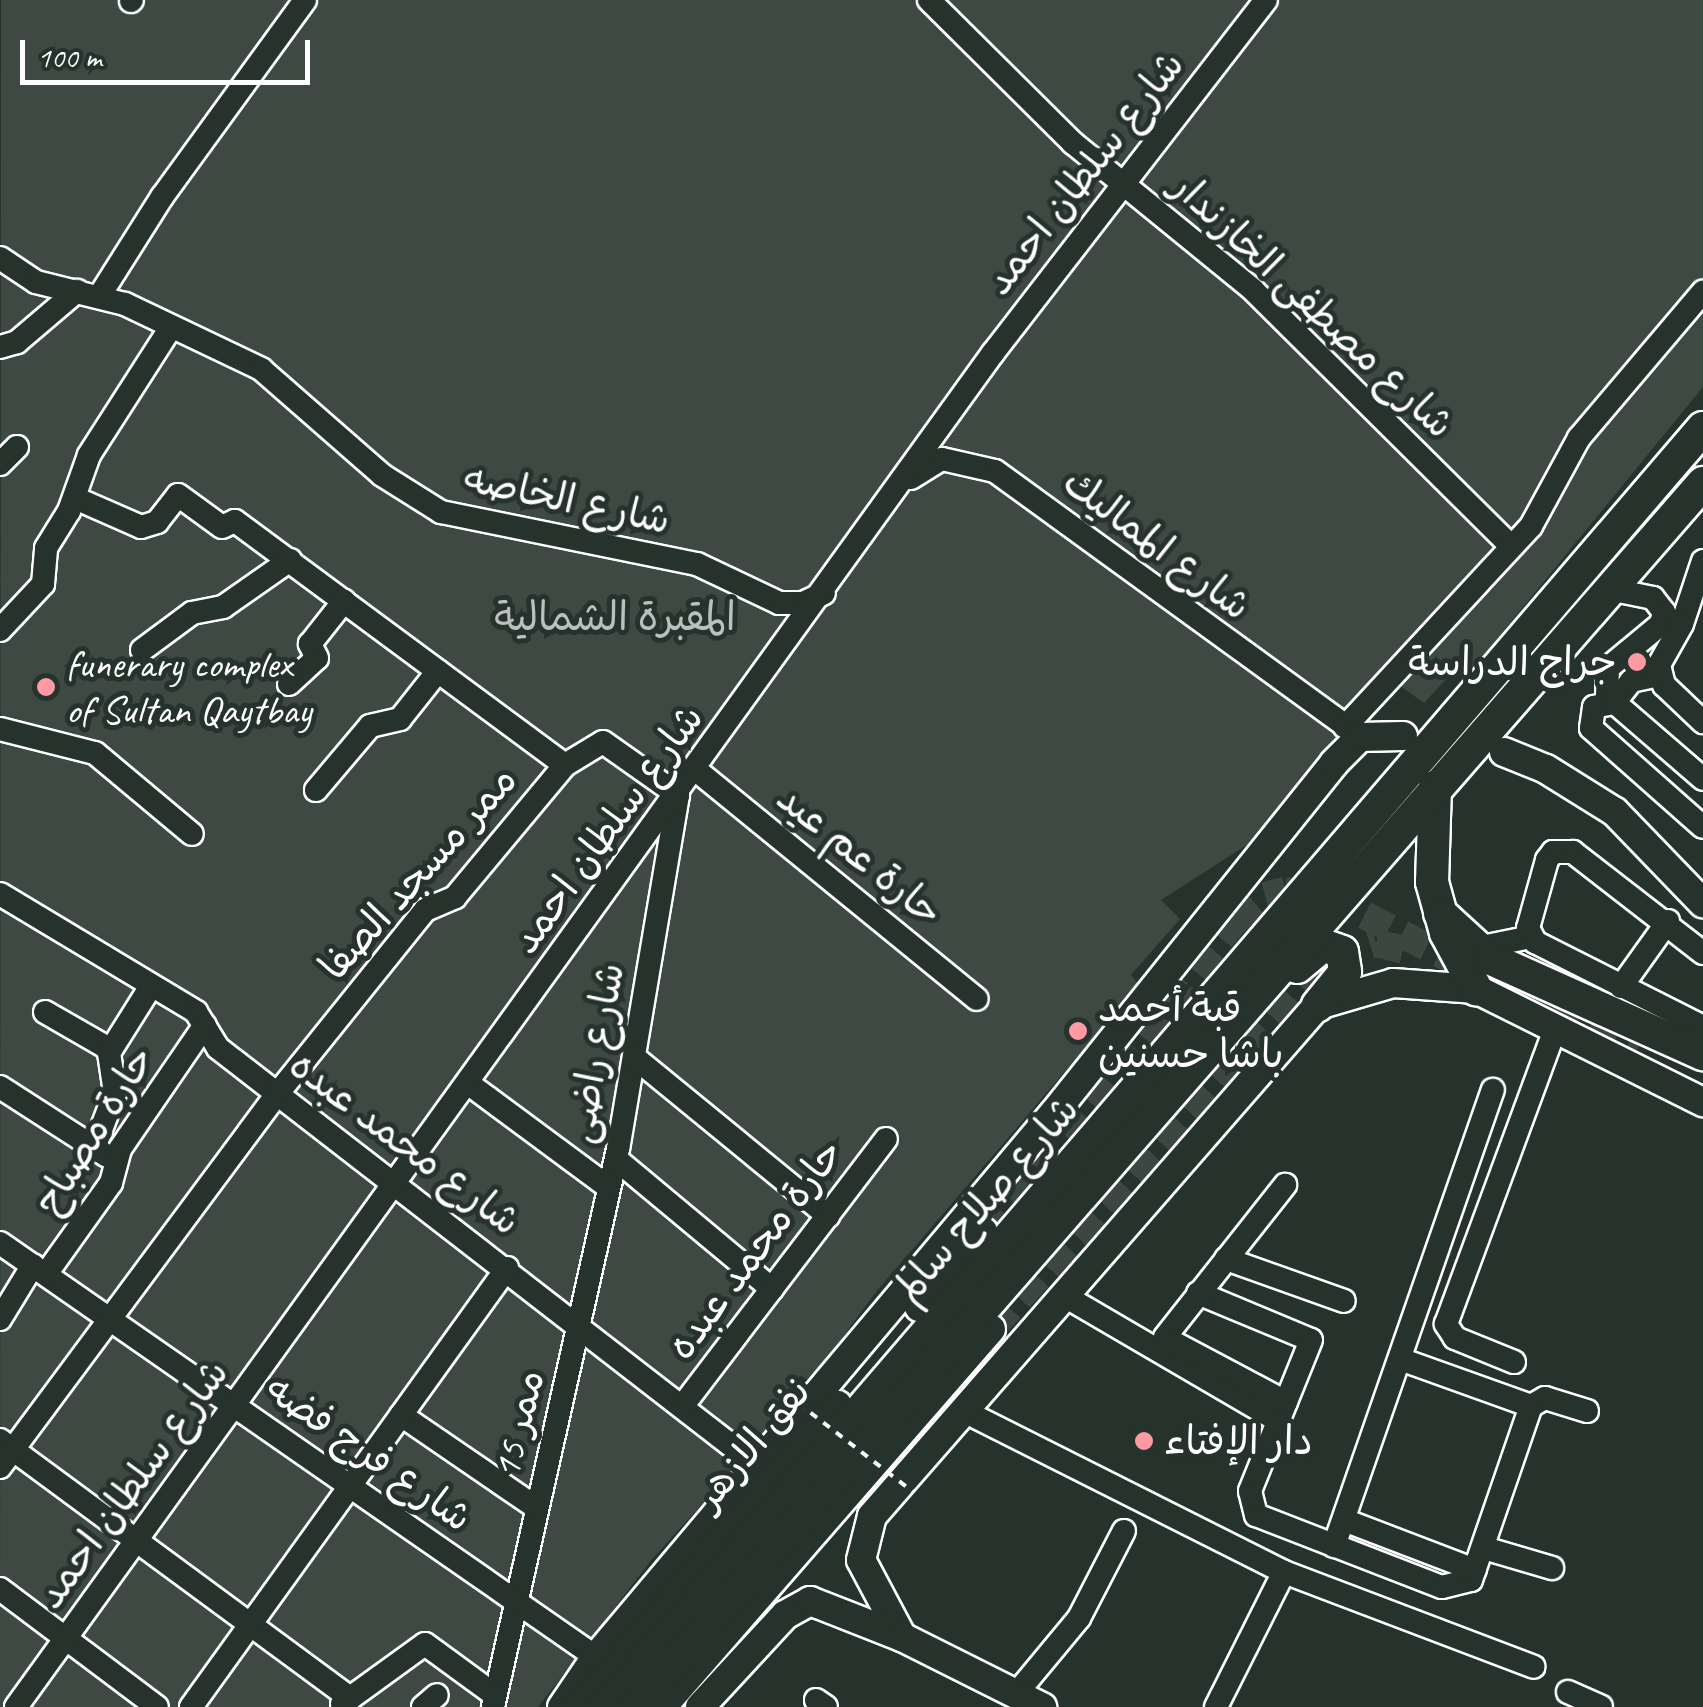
<!DOCTYPE html>
<meta charset="utf-8">
<style>
body{margin:0}
#map{position:relative;width:1703px;height:1707px;overflow:hidden;background:#26332d;font-family:Caveat,"Playpen Sans Arabic",sans-serif}
div>[style]{position:absolute}
.green>*{inset:0;background:#3e4944}
.major-tunnel>*{height:28px;margin-top:-14px;transform-origin:0;background:repeating-linear-gradient(90deg,#3c4742 0 28px,transparent 0 42px)}
.roads{filter:drop-shadow(2px 0 #fff) drop-shadow(-2px 0 #fff) drop-shadow(0 2px #fff) drop-shadow(0 -2px #fff)}
.minor>*{height:22px;margin:-11px;padding:0 11px;transform-origin:11px;border-radius:11px;background:#26332d}
.major>*{height:28px;margin:-14px;padding:0 14px;transform-origin:14px;border-radius:14px;background:#26332d}
.highway>*{height:32px;margin:-16px;padding:0 16px;transform-origin:16px;border-radius:16px;background:#26332d}
.path-bridge>*{height:4px;margin-top:-2px;transform-origin:0;background:repeating-linear-gradient(90deg,#fff 0 8px,transparent 0 16px)}
.dots>*{width:28px;height:28px;translate:-50% -50%;box-sizing:border-box;border:5px solid #26332d;border-radius:50%}
span{translate:-50% -50%;white-space:nowrap;text-align:center;line-height:1.15;-webkit-text-stroke:10px #26332d;paint-order:stroke}
.street-label{font-size:40px;color:#fff}
.park-label{font-size:40px;color:#bbbfbe}
.poi-label{font-size:40px;color:#fff}
.right{translate:-100% -50%;text-align:right}
.left{translate:0 -50%;text-align:left}
.scale{position:absolute;left:20px;top:40px;width:290px;height:45px;box-sizing:border-box;border:5px solid #fff;border-top:0;padding-left:12px;font-size:30px;line-height:35px;white-space:nowrap;color:#fff;-webkit-text-stroke:8px #26332d;paint-order:stroke}
</style>
<div id="map">
<div class="green">
<i style="clip-path:polygon(1703px 0,1703px 387px,1466px 677px,1453px 672px,1424px 703px,1388px 677px,1264px 834px,1161px 900px,1180px 919px,1131px 975px,1139px 985px,876px 1292px,810px 1381px,800px 1375px,756px 1445px,653px 1558px,538px 1707px,0 1707px,1px 0)"></i>
</div>
<div class="major-tunnel">
<i style="left:983px;top:1232px;width:399px;rotate:-51deg"></i>
<i style="left:1234px;top:922px;width:40px;rotate:-40deg"></i>
<i style="left:1265px;top:896px;width:21px;rotate:-14deg"></i>
<i style="left:1285px;top:891px;width:42px;rotate:6.8deg"></i>
<i style="left:1327px;top:896px;width:346px;rotate:27deg"></i>
<i style="left:991px;top:1329px;width:503px;rotate:-47.66deg"></i>
<i style="left:1330px;top:957px;width:48px;rotate:-16.9deg"></i>
<i style="left:1376px;top:943px;width:37px;rotate:14deg"></i>
</div>
<div class="roads">
<div class="minor">
<i style="left:929px;top:0;width:203px;rotate:44.8deg"></i>
<i style="left:1073px;top:143px;width:232px;rotate:39.2deg"></i>
<i style="left:1253px;top:290px;width:363px;rotate:44.8deg"></i>
<i style="left:131px;top:1px;width:1px;rotate:-45deg"></i>
<i style="left:0;top:258px;width:43px;rotate:33.7deg"></i>
<i style="left:36px;top:282px;width:92px;rotate:13.9deg"></i>
<i style="left:125px;top:304px;width:151px;rotate:25.5deg"></i>
<i style="left:261px;top:369px;width:161px;rotate:41.2deg"></i>
<i style="left:382px;top:475px;width:70px;rotate:32.1deg"></i>
<i style="left:441px;top:512px;width:261px;rotate:11.5deg"></i>
<i style="left:697px;top:564px;width:91px;rotate:25.4deg"></i>
<i style="left:779px;top:603px;width:24px"></i>
<i style="left:803px;top:603px;width:23px;rotate:-25deg"></i>
<i style="left:100px;top:295px;width:116px;rotate:-57.7deg"></i>
<i style="left:162px;top:197px;width:243px;rotate:-54deg"></i>
<i style="left:0;top:347px;width:18px;rotate:-16deg"></i>
<i style="left:17px;top:342px;width:79px;rotate:-40.4deg"></i>
<i style="left:0;top:464px;width:24px;rotate:-45deg"></i>
<i style="left:911px;top:478px;width:36px;rotate:-32deg"></i>
<i style="left:942px;top:459px;width:54px;rotate:12.8deg"></i>
<i style="left:995px;top:471px;width:445px;rotate:36deg"></i>
<i style="left:75px;top:498px;width:72px;rotate:23.7deg"></i>
<i style="left:141px;top:527px;width:17px;rotate:-17deg"></i>
<i style="left:157px;top:522px;width:34px;rotate:-52deg"></i>
<i style="left:178px;top:495px;width:54px;rotate:36deg"></i>
<i style="left:222px;top:527px;width:14px;rotate:-25deg"></i>
<i style="left:235px;top:521px;width:410px;rotate:36.5deg"></i>
<i style="left:565px;top:765px;width:44px;rotate:-31.2deg"></i>
<i style="left:603px;top:742px;width:92px;rotate:35.2deg"></i>
<i style="left:678px;top:795px;width:359px;rotate:99.6deg"></i>
<i style="left:618px;top:1149px;width:572px;rotate:102.63deg"></i>
<i style="left:1703px;top:561px;width:66px;rotate:108.4deg"></i>
<i style="left:1682px;top:624px;width:47px;rotate:119.3deg"></i>
<i style="left:1659px;top:665px;width:21px;rotate:76deg"></i>
<i style="left:1664px;top:685px;width:54px;rotate:43.5deg"></i>
<i style="left:1609px;top:589px;width:45px;rotate:11.6deg"></i>
<i style="left:1653px;top:598px;width:18px;rotate:52deg"></i>
<i style="left:1664px;top:612px;width:12px;rotate:104deg"></i>
<i style="left:1661px;top:624px;width:69px;rotate:140.3deg"></i>
<i style="left:1608px;top:668px;width:28px;rotate:92deg"></i>
<i style="left:1607px;top:696px;width:127px;rotate:40.8deg"></i>
<i style="left:0;top:630px;width:63px;rotate:-46.9deg"></i>
<i style="left:43px;top:584px;width:36px;rotate:-85deg"></i>
<i style="left:46px;top:548px;width:44px;rotate:-58.1deg"></i>
<i style="left:69px;top:511px;width:59px;rotate:-70.3deg"></i>
<i style="left:89px;top:455px;width:150px;rotate:-57.3deg"></i>
<i style="left:142px;top:650px;width:62px;rotate:-36.5deg"></i>
<i style="left:192px;top:613px;width:32px;rotate:-11deg"></i>
<i style="left:223px;top:607px;width:82px;rotate:-35deg"></i>
<i style="left:289px;top:684px;width:38px;rotate:-43deg"></i>
<i style="left:317px;top:658px;width:16px;rotate:-117deg"></i>
<i style="left:310px;top:644px;width:55px;rotate:-51.7deg"></i>
<i style="left:1614px;top:703px;width:20px;rotate:169deg"></i>
<i style="left:1594px;top:707px;width:21px;rotate:98deg"></i>
<i style="left:1591px;top:728px;width:149px;rotate:41.5deg"></i>
<i style="left:1614px;top:703px;width:28px;rotate:-52deg"></i>
<i style="left:1631px;top:681px;width:30px;rotate:-12deg"></i>
<i style="left:1345px;top:727px;width:274px;rotate:-47.2deg"></i>
<i style="left:1531px;top:526px;width:100px;rotate:-61.4deg"></i>
<i style="left:1579px;top:438px;width:192px;rotate:-49.7deg"></i>
<i style="left:0;top:729px;width:98px;rotate:14.2deg"></i>
<i style="left:95px;top:753px;width:126px;rotate:39.9deg"></i>
<i style="left:696px;top:770px;width:362px;rotate:39.2deg"></i>
<i style="left:316px;top:790px;width:84px;rotate:-49.8deg"></i>
<i style="left:370px;top:726px;width:31px;rotate:-13deg"></i>
<i style="left:400px;top:719px;width:61px;rotate:-51.6deg"></i>
<i style="left:0;top:894px;width:229px;rotate:31deg"></i>
<i style="left:196px;top:1012px;width:42px;rotate:58.6deg"></i>
<i style="left:218px;top:1048px;width:684px;rotate:37.76deg"></i>
<i style="left:1477px;top:948px;width:55px;rotate:-11.5deg"></i>
<i style="left:1703px;top:953px;width:165px;rotate:-142.2deg"></i>
<i style="left:1573px;top:852px;width:20px;rotate:180deg"></i>
<i style="left:1553px;top:852px;width:10px;rotate:127deg"></i>
<i style="left:1547px;top:860px;width:71px;rotate:105.6deg"></i>
<i style="left:1528px;top:928px;width:16px;rotate:63deg"></i>
<i style="left:1535px;top:942px;width:188px;rotate:26.8deg"></i>
<i style="left:1621px;top:987px;width:81px;rotate:-54.5deg"></i>
<i style="left:45px;top:1012px;width:76px;rotate:29.9deg"></i>
<i style="left:634px;top:1057px;width:251px;rotate:39.3deg"></i>
<i style="left:469px;top:1084px;width:172px;rotate:36.5deg"></i>
<i style="left:0;top:1087px;width:127px;rotate:32.8deg"></i>
<i style="left:94px;top:1148px;width:59px;rotate:-69.1deg"></i>
<i style="left:115px;top:1093px;width:40px;rotate:-98.5deg"></i>
<i style="left:109px;top:1053px;width:79px;rotate:-57.9deg"></i>
<i style="left:616px;top:1159px;width:203px;rotate:39.8deg"></i>
<i style="left:0;top:1243px;width:726px;rotate:34.79deg"></i>
<i style="left:1226px;top:1259px;width:125px;rotate:19.6deg"></i>
<i style="left:46px;top:1274px;width:112px;rotate:-54.5deg"></i>
<i style="left:111px;top:1183px;width:35px;rotate:-75deg"></i>
<i style="left:120px;top:1149px;width:150px;rotate:-55.6deg"></i>
<i style="left:1198px;top:1293px;width:122px;rotate:22.6deg"></i>
<i style="left:1311px;top:1340px;width:163px;rotate:112deg"></i>
<i style="left:1250px;top:1491px;width:25px;rotate:76deg"></i>
<i style="left:1256px;top:1515px;width:199px;rotate:21.2deg"></i>
<i style="left:1442px;top:1587px;width:30px;rotate:-14deg"></i>
<i style="left:1471px;top:1580px;width:184px;rotate:-71deg"></i>
<i style="left:1531px;top:1406px;width:16px;rotate:-30deg"></i>
<i style="left:1545px;top:1398px;width:44px;rotate:17.2deg"></i>
<i style="left:1063px;top:1295px;width:248px;rotate:30.3deg"></i>
<i style="left:0;top:1319px;width:63px;rotate:-58.6deg"></i>
<i style="left:1165px;top:1337px;width:194px;rotate:-51.7deg"></i>
<i style="left:1165px;top:1338px;width:137px;rotate:27.9deg"></i>
<i style="left:1400px;top:1359px;width:139px;rotate:19.7deg"></i>
<i style="left:1514px;top:1362px;width:64px;rotate:-157.9deg"></i>
<i style="left:1455px;top:1338px;width:17px;rotate:-123deg"></i>
<i style="left:1446px;top:1324px;width:317px;rotate:-69.7deg"></i>
<i style="left:684px;top:1404px;width:333px;rotate:-52.7deg"></i>
<i style="left:964px;top:1411px;width:358px;rotate:26.7deg"></i>
<i style="left:1284px;top:1572px;width:267px;rotate:20.8deg"></i>
<i style="left:401px;top:1415px;width:165px;rotate:34.4deg"></i>
<i style="left:0;top:1440px;width:435px;rotate:36.4deg"></i>
<i style="left:0;top:1467px;width:466px;rotate:-53.4deg"></i>
<i style="left:278px;top:1093px;width:235px;rotate:-51.2deg"></i>
<i style="left:425px;top:910px;width:33px;rotate:-23deg"></i>
<i style="left:455px;top:897px;width:172px;rotate:-50.2deg"></i>
<i style="left:1344px;top:1520px;width:140px;rotate:20.9deg"></i>
<i style="left:1334px;top:1546px;width:483px;rotate:-70.8deg"></i>
<i style="left:1484px;top:1548px;width:71px;rotate:16.4deg"></i>
<i style="left:0;top:1589px;width:196px;rotate:36.9deg"></i>
<i style="left:1568px;top:1692px;width:36px;rotate:24deg"></i>
<i style="left:1016px;top:1694px;width:99px;rotate:-50.3deg"></i>
<i style="left:1079px;top:1618px;width:98px;rotate:-62.7deg"></i>
<i style="left:816px;top:1700px;width:12px;rotate:35deg"></i>
<i style="left:342px;top:1704px;width:102px;rotate:-35.9deg"></i>
<i style="left:425px;top:1644px;width:87px;rotate:36.1deg"></i>
<i style="left:16px;top:1707px;width:1670px;rotate:-54.19deg"></i>
<i style="left:993px;top:353px;width:446px;rotate:-52.3deg"></i>
<i style="left:191px;top:1707px;width:541px;rotate:-54.25deg"></i>
<i style="left:423px;top:1707px;width:18px;rotate:-41deg"></i>
<i style="left:1216px;top:1707px;width:151px;rotate:-63.3deg"></i>
</div>
<div class="major">
<i style="left:1504px;top:752px;width:45px;rotate:22deg"></i>
<i style="left:1546px;top:769px;width:81px;rotate:31.9deg"></i>
<i style="left:1615px;top:812px;width:127px;rotate:46deg"></i>
<i style="left:919px;top:1307px;width:99px;rotate:-49.5deg"></i>
<i style="left:902px;top:1637px;width:87px;rotate:-118deg"></i>
<i style="left:861px;top:1560px;width:45px;rotate:-76deg"></i>
<i style="left:872px;top:1516px;width:678px;rotate:-48.89deg"></i>
<i style="left:1318px;top:1005px;width:78px;rotate:-16.3deg"></i>
<i style="left:1393px;top:983px;width:83px;rotate:4.1deg"></i>
<i style="left:1476px;top:989px;width:254px;rotate:26.5deg"></i>
<i style="left:562px;top:1707px;width:60px;rotate:-55.8deg"></i>
<i style="left:596px;top:1657px;width:711px;rotate:-49.91deg"></i>
<i style="left:1054px;top:1113px;width:448px;rotate:-51.3deg"></i>
<i style="left:1334px;top:763px;width:37px;rotate:-45deg"></i>
<i style="left:1360px;top:737px;width:43px;rotate:-1.3deg"></i>
<i style="left:580px;top:1707px;width:397px;rotate:-49.6deg"></i>
<i style="left:662px;top:1707px;width:501px;rotate:-48.96deg"></i>
<i style="left:700px;top:1707px;width:125px;rotate:-47.3deg"></i>
<i style="left:785px;top:1615px;width:29px;rotate:-29deg"></i>
<i style="left:810px;top:1601px;width:99px;rotate:21.4deg"></i>
<i style="left:902px;top:1637px;width:157px;rotate:26.6deg"></i>
</div>
<div class="highway">
<i style="left:1435px;top:787px;width:95px;rotate:91.8deg"></i>
<i style="left:1432px;top:882px;width:53px;rotate:74.6deg"></i>
<i style="left:1446px;top:933px;width:64px;rotate:61.8deg"></i>
<i style="left:1440px;top:913px;width:67px;rotate:42.6deg"></i>
<i style="left:1489px;top:958px;width:235px;rotate:24.2deg"></i>
<i style="left:1297px;top:967px;width:34px;rotate:-40deg"></i>
<i style="left:1323px;top:945px;width:20px;rotate:20deg"></i>
<i style="left:1342px;top:952px;width:20px;rotate:81deg"></i>
<i style="left:1345px;top:972px;width:43px;rotate:129.3deg"></i>
<i style="left:606px;top:1707px;width:1685px;rotate:-49.38deg"></i>
<i style="left:636px;top:1707px;width:1624px;rotate:-48.92deg"></i>
</div>
</div>
<div class="path-bridge">
<i style="left:798px;top:1403px;width:145px;rotate:37.7deg"></i>
</div>
<div class="dots">
<i style="left:1637px;top:662px;background:#ff9aa2"></i>
<i style="left:46px;top:687px;background:#ff9aa2"></i>
<i style="left:1078px;top:1031px;background:#ff9aa2"></i>
<i style="left:1144px;top:1441px;background:#ff9aa2"></i>
</div>
<div class="street-label">
<span style="left:1084px;top:173px;rotate:-52deg">شارع سلطان احمد</span>
<span style="left:1313px;top:305px;rotate:43deg">شارع مصطفى الخازندار</span>
<span style="left:567px;top:499px;rotate:12deg">شارع الخاصه</span>
<span style="left:1157px;top:544px;rotate:37deg">شارع المماليك</span>
<span style="left:607px;top:829px;rotate:-54deg">شارع سلطان احمد</span>
<span style="left:860px;top:855px;rotate:39deg">حارة عم عيد</span>
<span style="left:418px;top:873px;rotate:-48deg">ممر مسجد الصفا</span>
<span style="left:595px;top:1053px;rotate:-80deg">شارع راضى</span>
<span style="left:94px;top:1130px;rotate:-58deg">حارة مصباح</span>
<span style="left:405px;top:1143px;rotate:37deg">شارع محمد عبده</span>
<span style="left:986px;top:1199px;rotate:-49deg">شارع صلاح سالم</span>
<span style="left:755px;top:1249px;rotate:-53deg">حارة محمد عبده</span>
<span style="left:518px;top:1424px;rotate:-76deg">ممر 15</span>
<span style="left:752px;top:1444px;rotate:-50deg">نفق الازهر</span>
<span style="left:369px;top:1453px;rotate:35deg">شارع فرج فضه</span>
<span style="left:132px;top:1484px;rotate:-54deg">شارع سلطان احمد</span>
</div>
<div class="park-label">
<span style="left:615px;top:617px">المقبرة الشمالية</span>
</div>
<div class="poi-label">
<span class="right" style="left:1617px;top:662px">جراج الدراسة</span>
<span class="left" style="left:66px;top:687px">funerary complex<br>of Sultan Qaytbay</span>
<span class="left" style="left:1098px;top:1031px">قبة أحمد<br>باشا حسنين</span>
<span class="left" style="left:1164px;top:1441px">دار الإفتاء</span>
</div>
<div class="scale">100 m</div>
</div>
